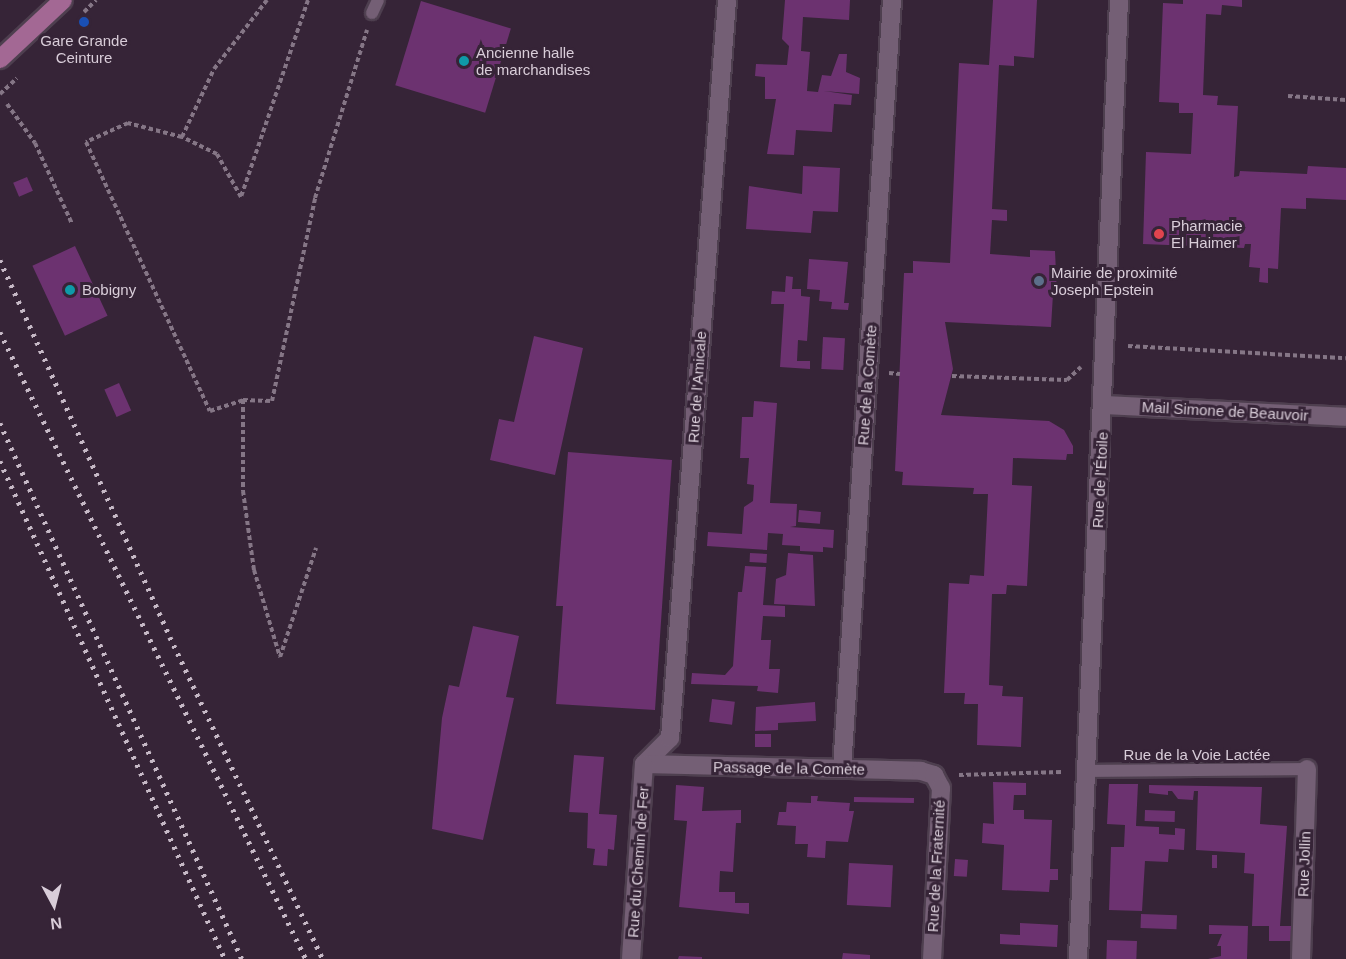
<!DOCTYPE html>
<meta charset="utf-8">
<style>
body{margin:0}
#map{position:relative;width:1346px;height:959px;overflow:hidden;background:#362437;font-family:Arial,sans-serif}
div>[style]{position:absolute}
.building>*{inset:0;background:#6c3270;transform-origin:0 0}
.path>*{height:4px;margin-top:-2px;transform-origin:0;background:repeating-linear-gradient(90deg,#857686 0 4.5px,transparent 0 7.5px)}
.roads{filter:drop-shadow(2px 0 #4e3f4f) drop-shadow(-2px 0 #4e3f4f) drop-shadow(0 2px #4e3f4f) drop-shadow(0 -2px #4e3f4f)}
.lane>*{height:12px;margin:-6px;padding:0 6px;transform-origin:6px;border-radius:6px;background:#745f75}
.street>*{height:18px;margin:-9px;padding:0 9px;transform-origin:9px;border-radius:9px;background:#745f75}
.primary>*{height:18px;margin:-9px;padding:0 9px;transform-origin:9px;border-radius:9px;background:#a36894}
.rail>*{height:4.5px;margin-top:-2.25px;transform-origin:0;background:repeating-linear-gradient(90deg,#c6b9c6 0 3px,transparent 0 9px)}
.dots>*{width:16px;height:16px;translate:-50% -50%;box-sizing:border-box;border:3px solid #362437;border-radius:50%}
span{translate:-50% -50%;white-space:nowrap;text-align:center;line-height:1.15;-webkit-text-stroke:6px #362437;paint-order:stroke}
.poi-label{font-size:15px;color:#d9cdd9}
.left{translate:0 -50%;text-align:left}
.street-label{font-size:15px;color:#d9cdd9}
.north{position:absolute;left:24px;top:875px;width:60px;height:60px;-webkit-text-stroke:4px #362437;paint-order:stroke;rotate:173deg;font-size:16px;font-weight:700;line-height:24px;text-align:center;color:#d9cdd9}
.north::after{content:'';display:block;margin:auto;width:21px;height:27px;background:#d9cdd9;clip-path:polygon(50% 0,100% 100%,50% 72%,0 100%)}
</style>
<div id="map">
<div class="building">
<i style="clip-path:polygon(785px 0,850px 0,849px 20px,803px 17px,801px 51px,810px 52px,807px 91px,818px 92px,822px 75px,831px 76px,839px 54px,847px 54px,846px 72px,860px 78px,859px 94px,824px 91px,852px 95px,851px 105px,834px 104px,832px 132px,796px 130px,794px 155px,767px 154px,776px 99px,765px 99px,765px 77px,755px 76px,756px 64px,787px 65px,789px 46px,782px 39px)"></i>
<i style="clip-path:polygon(993px 0,1037px 0,1034px 58px,1014px 56px,1014px 66px,999px 65px,992px 209px,1007px 210px,1007px 221px,992px 220px,990px 254px,1030px 257px,1030px 250px,1055px 251px,1057px 294px,1053px 294px,1051px 327px,945px 322px,953px 369px,941px 415px,1049px 421px,1064px 430px,1073px 446px,1073px 454px,1067px 454px,1066px 460px,1013px 458px,1012px 485px,1032px 486px,1027px 586px,1007px 585px,1006px 594px,992px 594px,989px 685px,1003px 686px,1002px 696px,1023px 697px,1021px 747px,977px 745px,978px 704px,964px 704px,965px 693px,944px 693px,949px 583px,969px 584px,970px 575px,984px 576px,988px 494px,973px 494px,974px 488px,902px 485px,903px 472px,895px 471px,904px 273px,913px 273px,913px 261px,950px 263px,959px 63px,989px 65px)"></i>
<i style="clip-path:polygon(1183px 0,1242px 0,1242px 7px,1222px 5px,1221px 15px,1206px 14px,1203px 95px,1218px 96px,1217px 105px,1238px 106px,1234px 177px,1239px 176px,1240px 171px,1307px 174px,1308px 166px,1346px 168px,1346px 200px,1306px 198px,1306px 209px,1281px 208px,1278px 269px,1268px 268px,1268px 283px,1259px 282px,1260px 268px,1249px 267px,1251px 244px,1245px 244px,1244px 248px,1143px 244px,1146px 152px,1191px 154px,1193px 113px,1179px 113px,1179px 103px,1159px 102px,1163px 3px,1183px 4px)"></i>
<i style="left:421px;top:1px;width:94px;height:88px;rotate:17deg"></i>
<i style="clip-path:polygon(803px 166px,840px 168px,838px 212px,813px 211px,811px 233px,746px 229px,749px 186px,802px 194px)"></i>
<i style="left:27px;top:177px;width:15px;height:15px;rotate:67deg"></i>
<i style="left:75px;top:246px;width:77px;height:47px;rotate:65deg"></i>
<i style="clip-path:polygon(809px 259px,848px 262px,844px 303px,849px 303px,848px 310px,831px 309px,832px 302px,819px 301px,820px 290px,807px 289px)"></i>
<i style="clip-path:polygon(786px 276px,793px 277px,792px 289px,801px 289px,801px 296px,810px 297px,807px 341px,798px 340px,797px 361px,810px 361px,810px 369px,780px 367px,784px 304px,771px 304px,772px 291px,785px 292px)"></i>
<i style="clip-path:polygon(534px 336px,583px 348px,555px 475px,490px 460px,499px 419px,514px 422px)"></i>
<i style="left:823px;top:337px;width:22px;height:32px;rotate:3deg"></i>
<i style="left:119px;top:383px;width:30px;height:16px;rotate:66deg"></i>
<i style="clip-path:polygon(754px 401px,777px 403px,770px 503px,797px 504px,796px 526px,790px 527px,834px 530px,833px 548px,823px 547px,823px 552px,800px 551px,800px 546px,782px 545px,783px 534px,768px 533px,767px 550px,707px 546px,708px 532px,742px 534px,744px 507px,753px 501px,754px 485px,747px 484px,749px 458px,740px 458px,742px 417px,753px 417px)"></i>
<i style="clip-path:polygon(568px 452px,672px 460px,655px 710px,556px 704px,563px 606px,556px 606px)"></i>
<i style="left:799px;top:510px;width:22px;height:12px;rotate:5deg"></i>
<i style="left:750px;top:553px;width:17px;height:9px;rotate:3deg"></i>
<i style="clip-path:polygon(788px 553px,813px 555px,815px 606px,774px 604px,776px 579px,786px 575px)"></i>
<i style="clip-path:polygon(745px 566px,766px 567px,763px 605px,785px 606px,785px 617px,763px 616px,761px 640px,771px 640px,769px 669px,780px 669px,778px 693px,757px 691px,758px 686px,691px 684px,692px 673px,725px 675px,733px 666px,738px 592px,742px 592px)"></i>
<i style="clip-path:polygon(473px 626px,519px 636px,506px 697px,514px 698px,483px 840px,432px 829px,442px 718px,449px 685px,459px 687px)"></i>
<i style="left:712px;top:699px;width:23px;height:23px;rotate:7deg"></i>
<i style="clip-path:polygon(815px 702px,816px 721px,778px 723px,778px 730px,755px 731px,756px 707px)"></i>
<i style="left:755px;top:734px;width:16px;height:13px"></i>
<i style="clip-path:polygon(574px 755px,604px 757px,599px 814px,617px 815px,614px 850px,608px 849px,607px 866px,593px 865px,595px 849px,587px 848px,588px 813px,569px 812px)"></i>
<i style="clip-path:polygon(993px 782px,1026px 783px,1026px 795px,1014px 795px,1013px 810px,1024px 810px,1024px 819px,1052px 820px,1050px 869px,1058px 869px,1058px 880px,1050px 880px,1049px 892px,1002px 890px,1004px 845px,982px 843px,983px 823px,994px 824px)"></i>
<i style="clip-path:polygon(1109px 784px,1138px 784px,1136px 826px,1159px 827px,1159px 834px,1175px 835px,1175px 828px,1185px 829px,1184px 850px,1169px 849px,1168px 862px,1145px 861px,1142px 911px,1109px 910px,1111px 847px,1124px 847px,1125px 825px,1107px 824px)"></i>
<i style="clip-path:polygon(676px 785px,704px 787px,702px 811px,741px 810px,741px 823px,736px 823px,733px 872px,720px 871px,719px 892px,735px 892px,735px 903px,749px 903px,749px 914px,679px 907px,687px 821px,674px 820px)"></i>
<i style="clip-path:polygon(1149px 785px,1262px 787px,1260px 824px,1287px 826px,1280px 926px,1292px 926px,1291px 941px,1269px 941px,1269px 926px,1252px 926px,1254px 874px,1244px 873px,1245px 853px,1196px 850px,1198px 791px,1194px 791px,1193px 800px,1178px 799px,1172px 791px,1168px 791px,1168px 795px,1149px 793px)"></i>
<i style="clip-path:polygon(811px 796px,818px 796px,817px 801px,850px 803px,849px 811px,854px 811px,848px 842px,826px 841px,825px 858px,807px 857px,808px 844px,795px 844px,796px 826px,777px 825px,779px 812px,786px 812px,787px 802px,811px 803px)"></i>
<i style="left:854px;top:797px;width:60px;height:5px;rotate:1deg"></i>
<i style="left:1145px;top:810px;width:30px;height:11px;rotate:2deg"></i>
<i style="left:1212px;top:855px;width:5px;height:13px"></i>
<i style="left:955px;top:859px;width:13px;height:17px;rotate:4deg"></i>
<i style="left:849px;top:863px;width:44px;height:42px;rotate:3deg"></i>
<i style="left:1141px;top:914px;width:36px;height:14px;rotate:2deg"></i>
<i style="clip-path:polygon(1020px 923px,1058px 925px,1057px 947px,1000px 944px,1000px 934px,1020px 935px)"></i>
<i style="clip-path:polygon(1209px 925px,1248px 926px,1247px 959px,1208px 959px,1221px 956px,1221px 946px,1217px 946px,1222px 934px,1209px 934px)"></i>
<i style="left:1107px;top:940px;width:30px;height:19px;rotate:2deg"></i>
<i style="clip-path:polygon(843px 953px,870px 955px,870px 959px,842px 959px)"></i>
<i style="clip-path:polygon(679px 956px,702px 957px,702px 959px,678px 959px)"></i>
</div>
<div class="path">
<i style="left:308px;top:0;width:208px;rotate:108.8deg"></i>
<i style="left:241px;top:197px;width:49px;rotate:-119.2deg"></i>
<i style="left:217px;top:154px;width:39px;rotate:-154deg"></i>
<i style="left:182px;top:137px;width:56px;rotate:-165.5deg"></i>
<i style="left:128px;top:123px;width:46px;rotate:155.7deg"></i>
<i style="left:86px;top:142px;width:296px;rotate:65.3deg"></i>
<i style="left:210px;top:411px;width:35px;rotate:-18deg"></i>
<i style="left:243px;top:400px;width:29px;rotate:2deg"></i>
<i style="left:272px;top:401px;width:208px;rotate:-78deg"></i>
<i style="left:315px;top:198px;width:176px;rotate:-72.8deg"></i>
<i style="left:84px;top:12px;width:17px;rotate:-45deg"></i>
<i style="left:0;top:94px;width:23px;rotate:-43deg"></i>
<i style="left:1288px;top:96px;width:58px;rotate:3.9deg"></i>
<i style="left:7px;top:104px;width:48px;rotate:54.3deg"></i>
<i style="left:35px;top:143px;width:89px;rotate:65.4deg"></i>
<i style="left:182px;top:137px;width:75px;rotate:-64.8deg"></i>
<i style="left:214px;top:69px;width:87px;rotate:-52.5deg"></i>
<i style="left:1128px;top:346px;width:218px;rotate:3.2deg"></i>
<i style="left:889px;top:373px;width:11px;rotate:5deg"></i>
<i style="left:952px;top:376px;width:115px;rotate:2deg"></i>
<i style="left:1067px;top:380px;width:19px;rotate:-43deg"></i>
<i style="left:243px;top:400px;width:91px;rotate:90deg"></i>
<i style="left:243px;top:491px;width:80px;rotate:82.1deg"></i>
<i style="left:254px;top:570px;width:91px;rotate:73.4deg"></i>
<i style="left:280px;top:657px;width:115px;rotate:-71.7deg"></i>
<i style="left:959px;top:775px;width:103px;rotate:-1.7deg"></i>
</div>
<div class="roads">
<div class="lane">
<i style="left:372px;top:13px;width:14px;rotate:-65deg"></i>
<i style="left:1087px;top:771px;width:220px;rotate:-0.5deg"></i>
</div>
<div class="street">
<i style="left:1103px;top:405px;width:243px;rotate:2.8deg"></i>
<i style="left:644px;top:764px;width:37px;rotate:-45deg"></i>
<i style="left:670px;top:738px;width:740px;rotate:-85.58deg"></i>
<i style="left:644px;top:764px;width:277px;rotate:1.4deg"></i>
<i style="left:921px;top:771px;width:14px;rotate:17deg"></i>
<i style="left:934px;top:775px;width:15px;rotate:62deg"></i>
<i style="left:941px;top:788px;width:171px;rotate:93deg"></i>
<i style="left:842px;top:769px;width:771px;rotate:-86.28deg"></i>
<i style="left:631px;top:959px;width:195px;rotate:-86.2deg"></i>
<i style="left:1078px;top:959px;width:960px;rotate:-87.55deg"></i>
<i style="left:1301px;top:959px;width:190px;rotate:-88.2deg"></i>
</div>
<div class="primary">
<i style="left:0;top:59px;width:86px;rotate:-43.1deg"></i>
</div>
</div>
<div class="rail">
<i style="left:0;top:260px;width:414px;rotate:65.7deg"></i>
<i style="left:170px;top:637px;width:357px;rotate:64.6deg"></i>
<i style="left:0;top:332px;width:698px;rotate:63.99deg"></i>
<i style="left:0;top:423px;width:588px;rotate:65.7deg"></i>
<i style="left:0;top:461px;width:546px;rotate:65.69deg"></i>
</div>
<div class="dots">
<i style="left:84px;top:22px;background:#1a4fb4"></i>
<i style="left:464px;top:61px;background:#0f9aa8"></i>
<i style="left:1159px;top:234px;background:#e0444e"></i>
<i style="left:1039px;top:281px;background:#5c6f8a"></i>
<i style="left:70px;top:290px;background:#0f9aa8"></i>
</div>
<div class="poi-label">
<span style="left:84px;top:49px">Gare Grande<br>Ceinture</span>
<span class="left" style="left:476px;top:61px">Ancienne halle<br>de marchandises</span>
<span class="left" style="left:1171px;top:234px">Pharmacie<br>El Haimer</span>
<span class="left" style="left:1051px;top:281px">Mairie de proximité<br>Joseph Epstein</span>
<span class="left" style="left:82px;top:290px">Bobigny</span>
</div>
<div class="street-label">
<span style="left:867px;top:385px;rotate:-86deg">Rue de la Comète</span>
<span style="left:697px;top:387px;rotate:-86deg">Rue de l'Amicale</span>
<span style="left:1225px;top:411px;rotate:3deg">Mail Simone de Beauvoir</span>
<span style="left:1100px;top:480px;rotate:-87deg">Rue de l'Étoile</span>
<span style="left:1197px;top:755px">Rue de la Voie Lactée</span>
<span style="left:789px;top:768px;rotate:1deg">Passage de la Comète</span>
<span style="left:638px;top:862px;rotate:-86deg">Rue du Chemin de Fer</span>
<span style="left:1304px;top:864px;rotate:-88deg">Rue Jollin</span>
<span style="left:936px;top:866px;rotate:-87deg">Rue de la Fraternité</span>
</div>
<div class="north">N</div>
</div>
